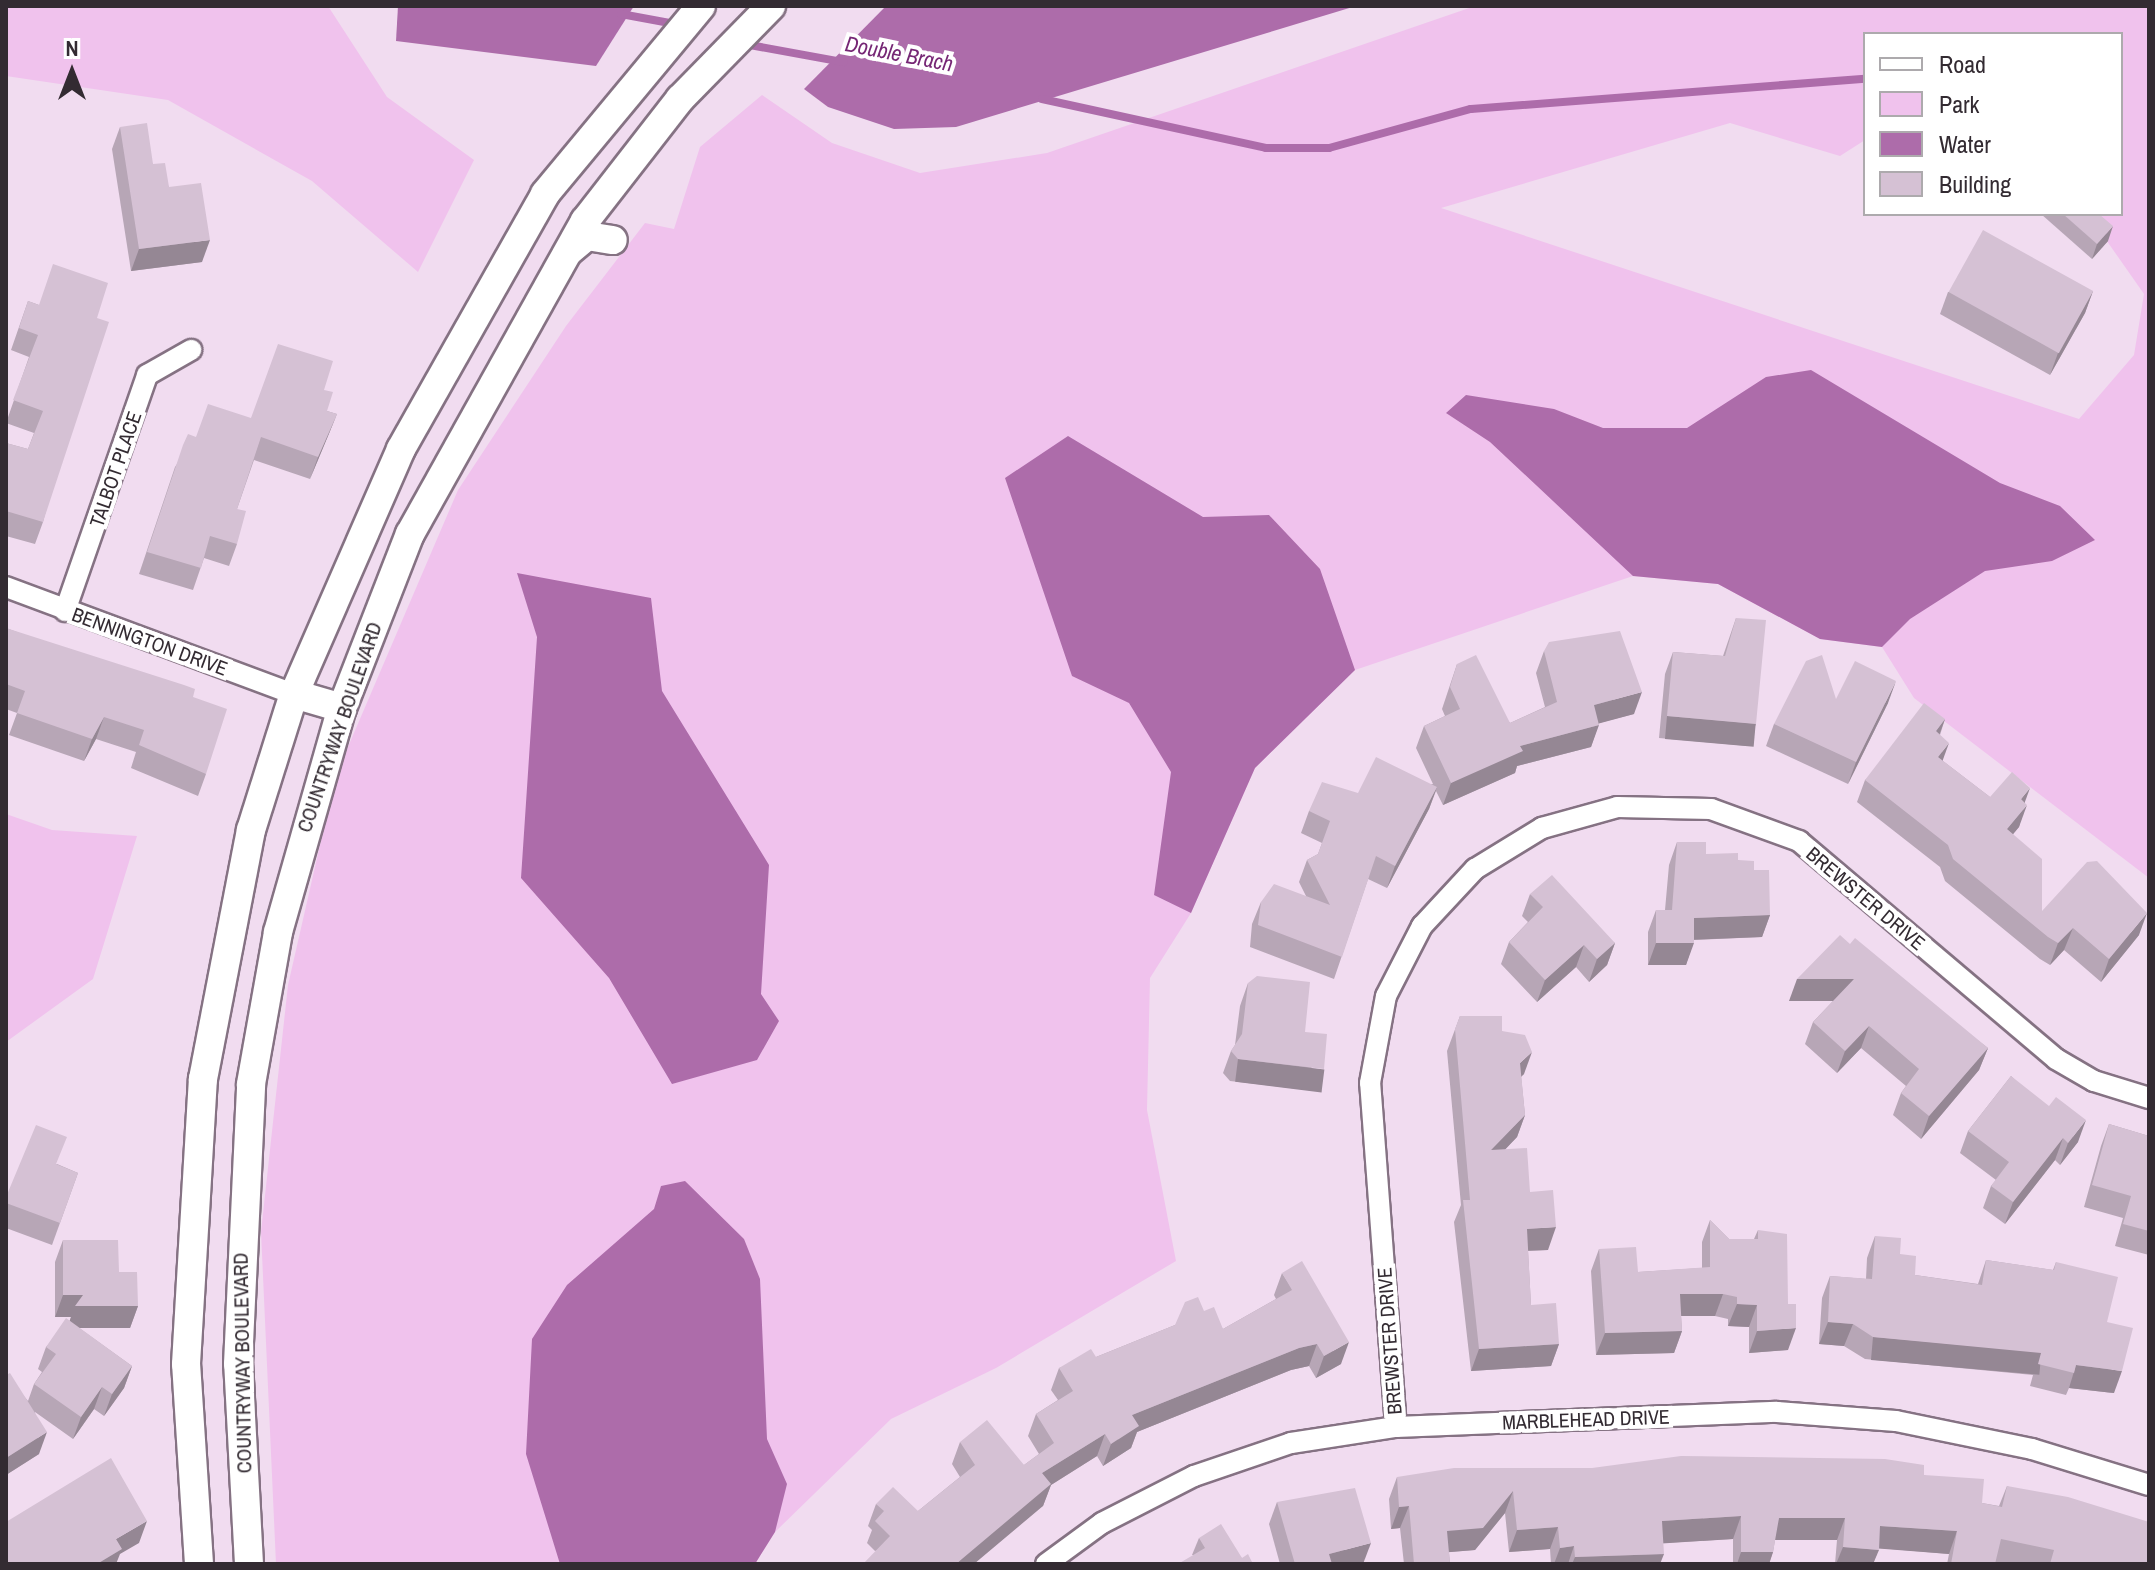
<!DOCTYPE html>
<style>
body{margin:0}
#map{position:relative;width:2155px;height:1570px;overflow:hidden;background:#f1dcf0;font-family:"Archivo Narrow",sans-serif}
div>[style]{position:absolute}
.green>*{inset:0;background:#f0c2ed}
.water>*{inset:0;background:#ad6caa}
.stream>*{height:8px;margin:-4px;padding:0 4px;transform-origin:4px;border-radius:4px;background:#ad6caa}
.roads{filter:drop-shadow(2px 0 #857283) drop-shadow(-2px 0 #857283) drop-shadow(0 2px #857283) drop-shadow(0 -2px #857283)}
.street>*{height:20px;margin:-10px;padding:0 10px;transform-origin:10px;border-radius:10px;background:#fff}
.secondary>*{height:28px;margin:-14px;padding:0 14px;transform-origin:14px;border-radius:14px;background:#fff}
.wall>*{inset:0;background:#b7a6b6}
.shaded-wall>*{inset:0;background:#958794;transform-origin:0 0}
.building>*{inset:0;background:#d5c1d4;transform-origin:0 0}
span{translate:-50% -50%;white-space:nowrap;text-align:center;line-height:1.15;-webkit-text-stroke:8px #fff;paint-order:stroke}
.street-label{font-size:20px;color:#332b32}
.water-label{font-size:22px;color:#762775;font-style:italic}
.frame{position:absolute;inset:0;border:8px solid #332b32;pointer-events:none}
.legend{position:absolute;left:1863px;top:32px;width:260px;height:184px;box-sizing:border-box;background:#fff;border:2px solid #adaaad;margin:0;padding:10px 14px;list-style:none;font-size:24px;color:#332b32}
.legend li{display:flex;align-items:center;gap:16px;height:40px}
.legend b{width:40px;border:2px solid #adaaad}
.north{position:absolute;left:32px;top:32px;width:80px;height:80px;-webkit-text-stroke:6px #fff;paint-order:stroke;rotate:0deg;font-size:22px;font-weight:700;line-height:32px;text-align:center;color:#332b32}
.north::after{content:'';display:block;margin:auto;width:28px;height:36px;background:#332b32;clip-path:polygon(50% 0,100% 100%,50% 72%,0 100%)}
</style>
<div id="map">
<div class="green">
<i style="clip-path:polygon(6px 6px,328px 6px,387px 97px,474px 160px,418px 272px,312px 181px,168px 100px,6px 76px)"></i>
<i style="clip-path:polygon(evenodd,1475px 6px,2149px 6px,2149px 878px,1914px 698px,1882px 647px,1820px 639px,1718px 584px,1633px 576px,1355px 670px,1255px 768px,1191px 913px,1150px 978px,1147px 1110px,1176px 1261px,996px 1368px,891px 1419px,775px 1532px,755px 1564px,276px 1564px,261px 1232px,288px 985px,336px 775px,458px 490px,566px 326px,645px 223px,674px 229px,700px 147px,762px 95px,832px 143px,920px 173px,1047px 153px,1475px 6px,1865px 34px,2121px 34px,2121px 214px,2088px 214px,2144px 294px,2134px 355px,2079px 419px,1441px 208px,1730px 123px,1840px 156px,1865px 140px,1865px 34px)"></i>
<i style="clip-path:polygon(6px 814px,52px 830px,137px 836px,93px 979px,6px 1042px)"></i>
</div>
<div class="water">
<i style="clip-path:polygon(398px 6px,634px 6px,596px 66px,396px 41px)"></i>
<i style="clip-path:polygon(886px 6px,1356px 6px,956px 127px,894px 129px,828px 107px,804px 89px)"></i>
<i style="clip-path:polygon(1811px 370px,2000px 483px,2060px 506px,2095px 540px,2052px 561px,1985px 571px,1910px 619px,1882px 647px,1820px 639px,1718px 584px,1633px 576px,1490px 442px,1446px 413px,1466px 395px,1554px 409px,1603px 428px,1687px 428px,1766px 377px)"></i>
<i style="clip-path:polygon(1068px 436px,1203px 517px,1269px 515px,1320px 569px,1355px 670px,1255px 768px,1191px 913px,1154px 895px,1171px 772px,1129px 703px,1072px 676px,1005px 478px)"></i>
<i style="clip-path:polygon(517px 573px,651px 598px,662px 691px,769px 865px,761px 994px,779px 1021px,757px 1060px,672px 1084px,609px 978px,521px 878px,537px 637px)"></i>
<i style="clip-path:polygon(685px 1181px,744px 1239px,760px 1279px,767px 1439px,787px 1484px,775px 1532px,755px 1564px,560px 1564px,526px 1454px,532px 1339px,567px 1285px,654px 1209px,661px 1186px)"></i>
</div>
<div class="stream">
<i style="left:621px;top:14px;width:55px;rotate:10.5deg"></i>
<i style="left:750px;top:45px;width:95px;rotate:10.4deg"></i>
<i style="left:1042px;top:99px;width:229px;rotate:12.3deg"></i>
<i style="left:1266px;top:148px;width:63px"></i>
<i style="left:1329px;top:148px;width:147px;rotate:-15.4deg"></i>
<i style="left:1471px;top:109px;width:395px;rotate:-4.4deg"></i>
</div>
<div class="roads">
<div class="street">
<i style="left:6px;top:587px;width:307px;rotate:20.4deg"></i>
<i style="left:65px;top:611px;width:250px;rotate:-70.8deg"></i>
<i style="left:147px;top:375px;width:51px;rotate:-29.6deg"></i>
<i style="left:1396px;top:1427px;width:345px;rotate:-94.3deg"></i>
<i style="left:1370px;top:1083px;width:88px;rotate:-79.6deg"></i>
<i style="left:1386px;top:996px;width:79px;rotate:-62.8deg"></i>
<i style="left:1422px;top:926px;width:78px;rotate:-47.1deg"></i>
<i style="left:1475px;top:869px;width:79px;rotate:-31.5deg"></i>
<i style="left:1542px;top:828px;width:78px;rotate:-15.6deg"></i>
<i style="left:1617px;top:807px;width:94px;rotate:1.2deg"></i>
<i style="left:1711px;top:809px;width:94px;rotate:20deg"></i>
<i style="left:1799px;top:841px;width:337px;rotate:40.3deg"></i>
<i style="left:2056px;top:1059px;width:44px;rotate:30.1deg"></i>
<i style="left:2094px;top:1081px;width:58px;rotate:17.2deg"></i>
<i style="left:1046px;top:1564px;width:69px;rotate:-36.2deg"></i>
<i style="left:1102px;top:1523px;width:103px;rotate:-27.1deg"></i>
<i style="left:1194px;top:1476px;width:102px;rotate:-18.8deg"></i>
<i style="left:1291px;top:1443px;width:106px;rotate:-8.7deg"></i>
<i style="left:1396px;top:1427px;width:381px;rotate:-2.3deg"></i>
<i style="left:1777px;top:1412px;width:119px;rotate:4.3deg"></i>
<i style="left:1896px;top:1421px;width:139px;rotate:11.6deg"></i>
<i style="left:2032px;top:1449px;width:122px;rotate:17.1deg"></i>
</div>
<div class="secondary">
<i style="left:569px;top:251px;width:23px;rotate:-40deg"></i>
<i style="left:587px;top:236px;width:26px;rotate:9deg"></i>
<i style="left:294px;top:694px;width:50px;rotate:16.3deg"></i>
<i style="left:199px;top:1564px;width:200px;rotate:-93.7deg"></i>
<i style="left:186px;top:1364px;width:286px;rotate:-86.6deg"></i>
<i style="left:203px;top:1079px;width:254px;rotate:-79.1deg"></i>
<i style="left:251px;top:830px;width:143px;rotate:-72.5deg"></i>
<i style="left:294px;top:694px;width:267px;rotate:-66.4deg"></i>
<i style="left:401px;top:449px;width:293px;rotate:-60.5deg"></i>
<i style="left:545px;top:194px;width:244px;rotate:-50.3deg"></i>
<i style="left:249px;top:1564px;width:200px;rotate:-93.1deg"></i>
<i style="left:238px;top:1364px;width:280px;rotate:-87.3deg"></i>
<i style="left:251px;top:1084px;width:154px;rotate:-79.9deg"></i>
<i style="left:278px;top:932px;width:233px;rotate:-74.1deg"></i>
<i style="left:342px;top:708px;width:187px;rotate:-68.7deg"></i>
<i style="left:410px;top:534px;width:359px;rotate:-60.8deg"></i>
<i style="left:585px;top:221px;width:155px;rotate:-52.1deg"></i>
<i style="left:680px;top:99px;width:130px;rotate:-45.6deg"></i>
</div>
</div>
<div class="wall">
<i style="clip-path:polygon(120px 127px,153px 164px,169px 187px,202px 262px,131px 271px,112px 149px)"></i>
<i style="clip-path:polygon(2041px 214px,2099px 214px,2108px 241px,2092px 259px)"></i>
<i style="clip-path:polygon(2093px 291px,2085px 313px,2050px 375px,1940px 314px,1948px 292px)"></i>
<i style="clip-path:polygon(28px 301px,39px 305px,97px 318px,43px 522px,35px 544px,6px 536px,6px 443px,28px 449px,34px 433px,6px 423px,29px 357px,11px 350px)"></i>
<i style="clip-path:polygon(324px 390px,327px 411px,337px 414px,310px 479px,254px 460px,237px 509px,237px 544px,229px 566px,204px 558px,193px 590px,139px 574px,175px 467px,196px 437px,251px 418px)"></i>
<i style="clip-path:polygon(1736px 618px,1756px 724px,1748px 746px,1659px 738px,1665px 674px,1673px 652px,1723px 656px)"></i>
<i style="clip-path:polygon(6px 628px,193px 697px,206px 774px,198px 796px,131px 768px,136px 752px,96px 739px,84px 761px,9px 735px,17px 713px,6px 709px)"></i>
<i style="clip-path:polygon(1544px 651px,1634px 714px,1599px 723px,1591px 747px,1517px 766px,1515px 773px,1443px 805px,1436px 791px,1429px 809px,1387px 888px,1368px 879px,1334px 979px,1250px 947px,1252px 924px,1261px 902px,1306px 896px,1299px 882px,1307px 860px,1318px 854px,1322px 843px,1301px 833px,1309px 811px,1358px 793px,1433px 784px,1416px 748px,1424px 726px,1445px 716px,1442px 709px,1457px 664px,1510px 723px,1545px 707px,1536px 673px)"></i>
<i style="clip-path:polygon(1836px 699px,1888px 703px,1848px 784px,1766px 746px,1774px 724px)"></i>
<i style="clip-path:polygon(1945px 719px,1940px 735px,1943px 761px,1990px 797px,2025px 802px,2019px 827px,2013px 834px,2042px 911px,2139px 935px,2101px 982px,2064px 950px,2050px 965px,2040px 959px,1945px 881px,1940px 867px,1857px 802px,1865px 780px)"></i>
<i style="clip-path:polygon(1677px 842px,1706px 854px,1738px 860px,1754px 870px,1770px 915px,1762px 937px,1694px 940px,1686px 965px,1648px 965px,1648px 932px,1656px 910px,1665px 910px,1669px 865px)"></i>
<i style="clip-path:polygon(1530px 894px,1615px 943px,1607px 965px,1589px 982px,1576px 967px,1537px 1002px,1501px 964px,1509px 942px,1528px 922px,1522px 916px)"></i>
<i style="clip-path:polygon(1850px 944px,1988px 1048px,1979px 1070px,1921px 1139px,1893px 1115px,1901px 1093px,1906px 1086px,1861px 1048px,1837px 1073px,1805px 1044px,1813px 1022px,1833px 1001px,1789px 1001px)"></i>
<i style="clip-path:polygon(1248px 983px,1305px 1032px,1316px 1091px,1230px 1081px,1223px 1073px,1231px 1051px,1235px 1045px,1240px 1006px)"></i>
<i style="clip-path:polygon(1460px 1016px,1502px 1031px,1524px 1074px,1521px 1076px,1525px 1115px,1517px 1137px,1505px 1149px,1530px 1192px,1548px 1250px,1528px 1251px,1531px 1305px,1559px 1344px,1551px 1366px,1471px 1371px,1454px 1222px,1461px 1205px,1447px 1051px)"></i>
<i style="clip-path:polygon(2011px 1076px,2078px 1142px,2060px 1165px,2055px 1160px,2005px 1224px,1983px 1208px,1991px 1186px,1996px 1180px,1960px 1153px,1968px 1131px)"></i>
<i style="clip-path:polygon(2109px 1124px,2149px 1136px,2149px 1255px,2115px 1246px,2123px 1218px,2084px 1207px,2101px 1146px)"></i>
<i style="clip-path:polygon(57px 1164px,78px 1173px,52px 1245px,6px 1228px,6px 1197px)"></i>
<i style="clip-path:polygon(1710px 1220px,1729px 1239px,1754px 1239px,1758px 1230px,1788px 1350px,1749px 1353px,1749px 1327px,1728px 1326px,1728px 1319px,1715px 1316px,1681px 1316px,1682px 1331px,1674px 1353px,1596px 1355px,1591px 1271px,1599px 1249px,1638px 1272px,1702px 1268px,1702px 1242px)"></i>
<i style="clip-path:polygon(1875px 1236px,1900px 1254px,1915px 1275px,1978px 1284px,1986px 1260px,2053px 1270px,2056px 1262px,2107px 1322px,2114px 1393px,2069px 1388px,2066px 1395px,2030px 1386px,2033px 1375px,1865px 1359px,1844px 1346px,1819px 1344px,1822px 1298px,1830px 1276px,1866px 1279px,1867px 1258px)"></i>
<i style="clip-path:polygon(63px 1240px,119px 1272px,138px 1306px,130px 1328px,79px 1328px,132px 1366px,124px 1388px,104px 1416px,94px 1409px,73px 1439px,35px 1412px,39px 1454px,6px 1475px,6px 1375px,28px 1401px,34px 1384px,42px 1372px,38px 1369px,46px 1347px,70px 1321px,71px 1317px,55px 1317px,55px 1262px)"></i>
<i style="clip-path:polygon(1282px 1273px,1341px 1364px,1316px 1378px,1309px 1366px,1291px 1370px,1137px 1432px,1131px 1448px,1103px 1466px,1097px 1456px,1051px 1485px,1043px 1506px,875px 1551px,867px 1543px,872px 1530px,868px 1526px,876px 1504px,918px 1511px,960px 1477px,952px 1464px,960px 1442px,1024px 1465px,1039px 1454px,1028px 1436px,1036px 1414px,1058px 1400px,1051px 1390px,1059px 1368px,1096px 1357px,1175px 1325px,1204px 1311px,1223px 1329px,1276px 1299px,1274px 1295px)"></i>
<i style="clip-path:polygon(1924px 1475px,1982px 1503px,1999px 1506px,2007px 1486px,2149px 1564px,2007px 1564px,1996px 1562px,1995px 1564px,1947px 1564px,1949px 1554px,1879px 1548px,1873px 1564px,1835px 1564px,1837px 1540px,1775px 1540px,1773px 1552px,1769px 1564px,1733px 1564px,1733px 1539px,1663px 1543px,1660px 1564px,1551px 1564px,1550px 1549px,1509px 1552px,1505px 1513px,1475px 1550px,1449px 1552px,1450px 1564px,1404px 1564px,1400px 1528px,1391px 1529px,1389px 1499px,1397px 1477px)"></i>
<i style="clip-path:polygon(1277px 1502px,1363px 1564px,1280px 1564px,1269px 1524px)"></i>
<i style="clip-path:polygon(1199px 1538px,1242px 1558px,1192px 1555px)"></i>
</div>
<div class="shaded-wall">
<i style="clip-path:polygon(2113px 226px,2108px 241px,2092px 259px,2097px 244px)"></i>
<i style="clip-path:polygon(210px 240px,202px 262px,131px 271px,139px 249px)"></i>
<i style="clip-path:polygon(2093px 291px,2085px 313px,2050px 375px,2058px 353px)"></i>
<i style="clip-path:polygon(337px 414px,328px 436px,310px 479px,318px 457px)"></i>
<i style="clip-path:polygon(1896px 681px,1888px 703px,1848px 784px,1856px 762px)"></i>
<i style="clip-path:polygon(1642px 692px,1634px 714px,1586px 727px,1594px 705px)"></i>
<i style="left:1667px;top:716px;width:89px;height:23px;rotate:5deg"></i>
<i style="clip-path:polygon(104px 717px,96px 739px,84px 761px,92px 739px)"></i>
<i style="clip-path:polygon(1945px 719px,1937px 741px,1936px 731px)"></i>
<i style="clip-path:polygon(1599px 725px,1591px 747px,1517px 766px,1515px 773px,1443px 805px,1451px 783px,1520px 746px)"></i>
<i style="clip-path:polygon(1949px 743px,1941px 765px,1938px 757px)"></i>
<i style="clip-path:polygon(1437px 787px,1429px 809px,1387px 888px,1395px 866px)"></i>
<i style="clip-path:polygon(2030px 788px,2022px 810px,2021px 799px)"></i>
<i style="clip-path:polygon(2027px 805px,2019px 827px,1999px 851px,2007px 829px)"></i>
<i style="clip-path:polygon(2147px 913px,2139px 935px,2101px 982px,2109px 959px)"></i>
<i style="clip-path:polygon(1770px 915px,1762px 937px,1686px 940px,1694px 918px)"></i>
<i style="clip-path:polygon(2073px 928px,2064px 950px,2050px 965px,2058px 943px)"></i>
<i style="clip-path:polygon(1615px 943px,1607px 965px,1589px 982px,1597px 959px)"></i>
<i style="clip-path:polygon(1656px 943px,1694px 943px,1686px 965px,1648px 965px)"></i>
<i style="clip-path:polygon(1584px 945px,1576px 967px,1537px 1002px,1545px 980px)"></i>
<i style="clip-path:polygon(1797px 979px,1854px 979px,1846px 1001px,1789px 1001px)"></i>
<i style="clip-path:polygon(1869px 1026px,1861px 1048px,1837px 1073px,1845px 1051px)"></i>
<i style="clip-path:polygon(1988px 1048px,1979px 1070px,1921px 1139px,1929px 1116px)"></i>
<i style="clip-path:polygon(1532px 1052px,1524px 1074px,1512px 1086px,1520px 1063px)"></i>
<i style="left:1238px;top:1059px;width:87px;height:23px;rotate:7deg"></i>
<i style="clip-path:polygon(1525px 1115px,1517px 1137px,1483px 1173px,1491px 1150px)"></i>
<i style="clip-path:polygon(2086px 1120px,2078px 1142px,2060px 1165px,2068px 1143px)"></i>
<i style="clip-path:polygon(2063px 1138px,2055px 1160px,2005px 1224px,2013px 1202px)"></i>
<i style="clip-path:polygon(1556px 1227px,1548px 1250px,1519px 1251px,1527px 1229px)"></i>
<i style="clip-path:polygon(1680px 1294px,1723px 1294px,1715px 1316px,1672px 1316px)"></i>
<i style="clip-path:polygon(63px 1295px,83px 1295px,138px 1306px,130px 1328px,67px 1328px,71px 1317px,55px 1317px)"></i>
<i style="clip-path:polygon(1737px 1304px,1757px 1305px,1749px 1327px,1728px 1326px)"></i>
<i style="clip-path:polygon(1828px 1322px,1853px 1324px,1844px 1346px,1819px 1344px)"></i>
<i style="clip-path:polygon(1796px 1328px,1788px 1350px,1749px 1353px,1757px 1331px)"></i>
<i style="clip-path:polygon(1682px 1331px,1674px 1353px,1596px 1355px,1605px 1333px)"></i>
<i style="left:1873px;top:1337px;width:169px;height:23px;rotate:5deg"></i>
<i style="clip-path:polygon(1349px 1342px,1341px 1364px,1316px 1378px,1324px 1356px)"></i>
<i style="clip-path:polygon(1317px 1344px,1309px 1366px,1291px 1370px,1137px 1432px,1131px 1448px,1103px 1466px,1111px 1444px,1132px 1415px,1299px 1348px)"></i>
<i style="clip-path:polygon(1559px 1344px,1551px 1366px,1471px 1371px,1479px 1349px)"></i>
<i style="clip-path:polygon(2076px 1365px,2122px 1371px,2114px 1393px,2069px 1388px)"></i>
<i style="clip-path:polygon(132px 1366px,124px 1388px,104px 1416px,112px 1394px)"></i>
<i style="clip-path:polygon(102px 1387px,94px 1409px,73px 1439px,81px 1417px)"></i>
<i style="clip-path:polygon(47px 1432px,39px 1454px,6px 1475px,6px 1458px)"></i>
<i style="clip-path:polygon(1105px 1434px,1097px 1456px,1051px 1485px,1043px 1506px,974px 1564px,956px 1564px,1042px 1473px)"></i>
<i style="clip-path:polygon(1513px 1491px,1505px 1513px,1475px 1550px,1439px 1553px,1447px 1531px)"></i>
<i style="clip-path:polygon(1409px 1506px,1400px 1528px,1391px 1529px,1399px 1507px)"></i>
<i style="clip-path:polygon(1741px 1516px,1733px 1539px,1654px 1544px,1662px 1521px)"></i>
<i style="clip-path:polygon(1779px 1518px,1845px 1518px,1837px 1540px,1771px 1540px)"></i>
<i style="clip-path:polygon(147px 1521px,139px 1543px,120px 1554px,116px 1564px,97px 1564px,116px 1539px)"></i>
<i style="clip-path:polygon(1880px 1526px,1957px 1531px,1949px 1554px,1872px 1548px)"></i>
<i style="clip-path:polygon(1558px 1527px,1550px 1549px,1509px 1552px,1517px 1530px)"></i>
<i style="clip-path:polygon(1371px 1543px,1363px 1564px,1326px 1564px,1329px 1554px)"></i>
<i style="clip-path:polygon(1574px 1546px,1568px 1564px,1554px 1564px,1560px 1548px)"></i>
<i style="clip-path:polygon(1843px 1547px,1879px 1550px,1873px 1564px,1836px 1564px)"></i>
<i style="clip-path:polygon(1741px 1552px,1773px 1552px,1769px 1564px,1737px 1564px)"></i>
<i style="clip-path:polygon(1664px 1554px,1660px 1564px,1572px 1564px,1575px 1557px)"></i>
</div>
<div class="building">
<i style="clip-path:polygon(147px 123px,153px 164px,165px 163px,169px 187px,201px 183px,210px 240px,139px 249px,120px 127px)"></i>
<i style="clip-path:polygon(2063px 214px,2099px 214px,2113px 226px,2097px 244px)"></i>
<i style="left:1983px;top:230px;width:126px;height:71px;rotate:29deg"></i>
<i style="clip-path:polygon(53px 264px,108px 283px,97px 318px,109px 322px,43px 522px,6px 511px,6px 443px,28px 449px,43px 411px,13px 400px,38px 335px,19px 328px,28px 301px,39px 305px)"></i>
<i style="clip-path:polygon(278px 344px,333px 361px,324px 390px,333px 392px,327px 411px,337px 414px,318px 457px,261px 437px,237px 509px,246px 511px,237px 544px,210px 536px,201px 568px,147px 552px,183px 445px,188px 434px,196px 437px,208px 404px,251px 418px)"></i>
<i style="clip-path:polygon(1736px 618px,1766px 620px,1756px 724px,1667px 716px,1673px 652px,1725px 656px)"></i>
<i style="clip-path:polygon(6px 628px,184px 685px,195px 689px,193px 697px,227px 709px,206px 774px,139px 745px,144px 730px,104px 717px,92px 739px,17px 713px,25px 691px,6px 684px)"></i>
<i style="clip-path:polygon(1620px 631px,1642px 692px,1594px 705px,1599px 725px,1520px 746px,1523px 751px,1451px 783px,1424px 726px,1460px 709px,1450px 687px,1457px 664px,1476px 655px,1510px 723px,1557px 702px,1544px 651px,1549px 642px)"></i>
<i style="clip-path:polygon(1822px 655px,1836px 699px,1855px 661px,1896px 681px,1856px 762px,1774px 724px,1806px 661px)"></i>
<i style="clip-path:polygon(1924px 703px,1945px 719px,1936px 731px,1949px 743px,1938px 757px,1990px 797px,2012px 772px,2030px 788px,2021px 799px,2027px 805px,2007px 829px,2042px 859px,2042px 911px,2087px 862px,2097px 861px,2147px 913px,2109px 959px,2073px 928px,2058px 943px,2048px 937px,1953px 859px,1948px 845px,1865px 780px)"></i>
<i style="clip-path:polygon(1376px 757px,1437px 787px,1395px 866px,1376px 856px,1342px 957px,1258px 925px,1261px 902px,1274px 884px,1330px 905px,1307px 860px,1318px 854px,1330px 821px,1309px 811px,1322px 782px,1358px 793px)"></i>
<i style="clip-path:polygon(1677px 842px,1706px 842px,1706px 854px,1738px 853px,1738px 860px,1754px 861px,1754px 870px,1769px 870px,1770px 915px,1694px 918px,1694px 943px,1656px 943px,1656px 910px,1672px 910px)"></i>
<i style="clip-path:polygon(1552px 875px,1615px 943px,1597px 959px,1584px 945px,1545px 980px,1509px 942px,1543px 907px,1530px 894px)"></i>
<i style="clip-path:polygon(1840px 935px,1850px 944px,1855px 938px,1988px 1048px,1929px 1116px,1901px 1093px,1919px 1069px,1869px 1026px,1845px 1051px,1813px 1022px,1854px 979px,1797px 979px)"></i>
<i style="clip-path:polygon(1257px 976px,1310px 982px,1305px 1032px,1327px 1034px,1324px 1069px,1238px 1059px,1231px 1051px,1242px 1034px,1248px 983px)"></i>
<i style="clip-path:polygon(1460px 1016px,1502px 1016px,1502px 1031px,1525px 1035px,1532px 1052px,1520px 1063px,1525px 1115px,1491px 1150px,1527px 1148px,1530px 1192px,1553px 1190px,1556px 1227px,1527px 1229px,1531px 1305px,1556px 1303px,1559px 1344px,1479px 1349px,1463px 1200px,1470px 1200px,1455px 1029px)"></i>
<i style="clip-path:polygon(2011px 1076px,2049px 1106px,2056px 1097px,2086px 1120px,2068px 1143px,2063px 1138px,2013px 1202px,1991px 1186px,2009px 1162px,1968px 1131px)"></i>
<i style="clip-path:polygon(2109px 1124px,2149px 1136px,2149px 1231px,2123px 1224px,2131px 1196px,2092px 1185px)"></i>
<i style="clip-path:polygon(36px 1125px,67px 1137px,56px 1164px,78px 1173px,60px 1223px,6px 1203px,6px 1197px)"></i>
<i style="clip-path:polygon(1710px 1220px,1729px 1239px,1758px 1239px,1758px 1230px,1787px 1234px,1788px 1304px,1796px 1304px,1796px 1328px,1757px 1331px,1757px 1305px,1737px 1304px,1737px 1297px,1723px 1294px,1680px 1294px,1682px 1331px,1605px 1333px,1599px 1249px,1636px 1247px,1638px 1272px,1710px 1267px)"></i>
<i style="clip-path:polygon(1875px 1236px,1901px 1238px,1900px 1254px,1916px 1256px,1915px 1275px,1982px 1285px,1986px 1260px,2054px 1270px,2056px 1262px,2118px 1277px,2107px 1322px,2133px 1328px,2122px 1371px,2076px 1365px,2074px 1373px,2038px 1364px,2041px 1353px,1873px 1337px,1853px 1324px,1828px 1322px,1830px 1276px,1872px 1279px)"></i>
<i style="clip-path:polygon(63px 1240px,118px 1240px,119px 1272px,137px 1272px,138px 1306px,75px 1306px,83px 1295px,63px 1295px)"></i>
<i style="clip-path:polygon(1302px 1261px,1349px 1342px,1324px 1356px,1317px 1344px,1299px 1348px,1132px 1415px,1139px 1426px,1111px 1444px,1105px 1434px,1042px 1473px,1051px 1484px,956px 1564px,863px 1564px,890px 1536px,875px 1521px,884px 1511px,876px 1504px,893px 1487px,918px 1511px,975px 1465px,960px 1442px,987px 1420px,1024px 1465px,1054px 1443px,1036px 1414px,1073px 1391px,1059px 1368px,1091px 1349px,1096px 1357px,1175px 1325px,1185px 1302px,1198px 1297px,1204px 1311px,1214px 1307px,1223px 1329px,1292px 1290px,1282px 1273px)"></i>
<i style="clip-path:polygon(66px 1318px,132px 1366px,112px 1394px,102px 1387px,81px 1417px,34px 1384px,56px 1354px,46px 1347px)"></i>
<i style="clip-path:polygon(10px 1373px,47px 1432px,6px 1458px,6px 1375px)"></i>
<i style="clip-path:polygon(1681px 1456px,1885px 1459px,1924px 1465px,1924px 1475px,1984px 1479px,1982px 1503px,2002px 1507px,2007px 1486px,2068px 1497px,2149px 1522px,2149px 1564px,2050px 1564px,2054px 1550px,2001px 1539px,1995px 1564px,1951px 1564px,1957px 1531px,1880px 1526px,1879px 1550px,1843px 1547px,1845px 1518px,1779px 1518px,1773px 1552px,1741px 1552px,1741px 1516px,1662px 1521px,1664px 1554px,1575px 1557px,1574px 1546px,1560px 1548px,1558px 1527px,1517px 1530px,1513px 1491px,1483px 1528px,1447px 1531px,1450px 1564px,1414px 1564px,1409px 1506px,1399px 1507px,1397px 1477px,1454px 1468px,1592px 1468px)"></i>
<i style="clip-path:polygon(111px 1458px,147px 1521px,116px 1539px,122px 1549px,97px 1564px,6px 1564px,6px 1522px)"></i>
<i style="clip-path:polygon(1355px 1488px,1371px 1543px,1329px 1554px,1332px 1564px,1295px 1564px,1277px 1502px)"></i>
<i style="clip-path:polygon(1221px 1524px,1242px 1558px,1248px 1554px,1253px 1564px,1178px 1564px,1205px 1548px,1199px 1538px)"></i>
</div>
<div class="street-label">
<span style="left:115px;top:469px;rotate:-71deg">TALBOT PLACE</span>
<span style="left:150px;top:641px;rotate:20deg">BENNINGTON DRIVE</span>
<span style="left:339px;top:727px;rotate:-71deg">COUNTRYWAY BOULEVARD</span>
<span style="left:1866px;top:898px;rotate:40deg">BREWSTER DRIVE</span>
<span style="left:1389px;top:1341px;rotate:-94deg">BREWSTER DRIVE</span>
<span style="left:242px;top:1363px;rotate:-91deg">COUNTRYWAY BOULEVARD</span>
<span style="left:1586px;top:1419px;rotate:-2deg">MARBLEHEAD DRIVE</span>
</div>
<div class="water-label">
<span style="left:899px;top:54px;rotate:11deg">Double Brach</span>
</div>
<div class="frame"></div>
<ul class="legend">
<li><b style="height:10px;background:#fff"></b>Road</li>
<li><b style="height:22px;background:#f0c2ed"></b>Park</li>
<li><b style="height:22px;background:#ad6caa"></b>Water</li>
<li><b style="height:22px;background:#d5c1d4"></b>Building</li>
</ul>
<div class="north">N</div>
</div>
